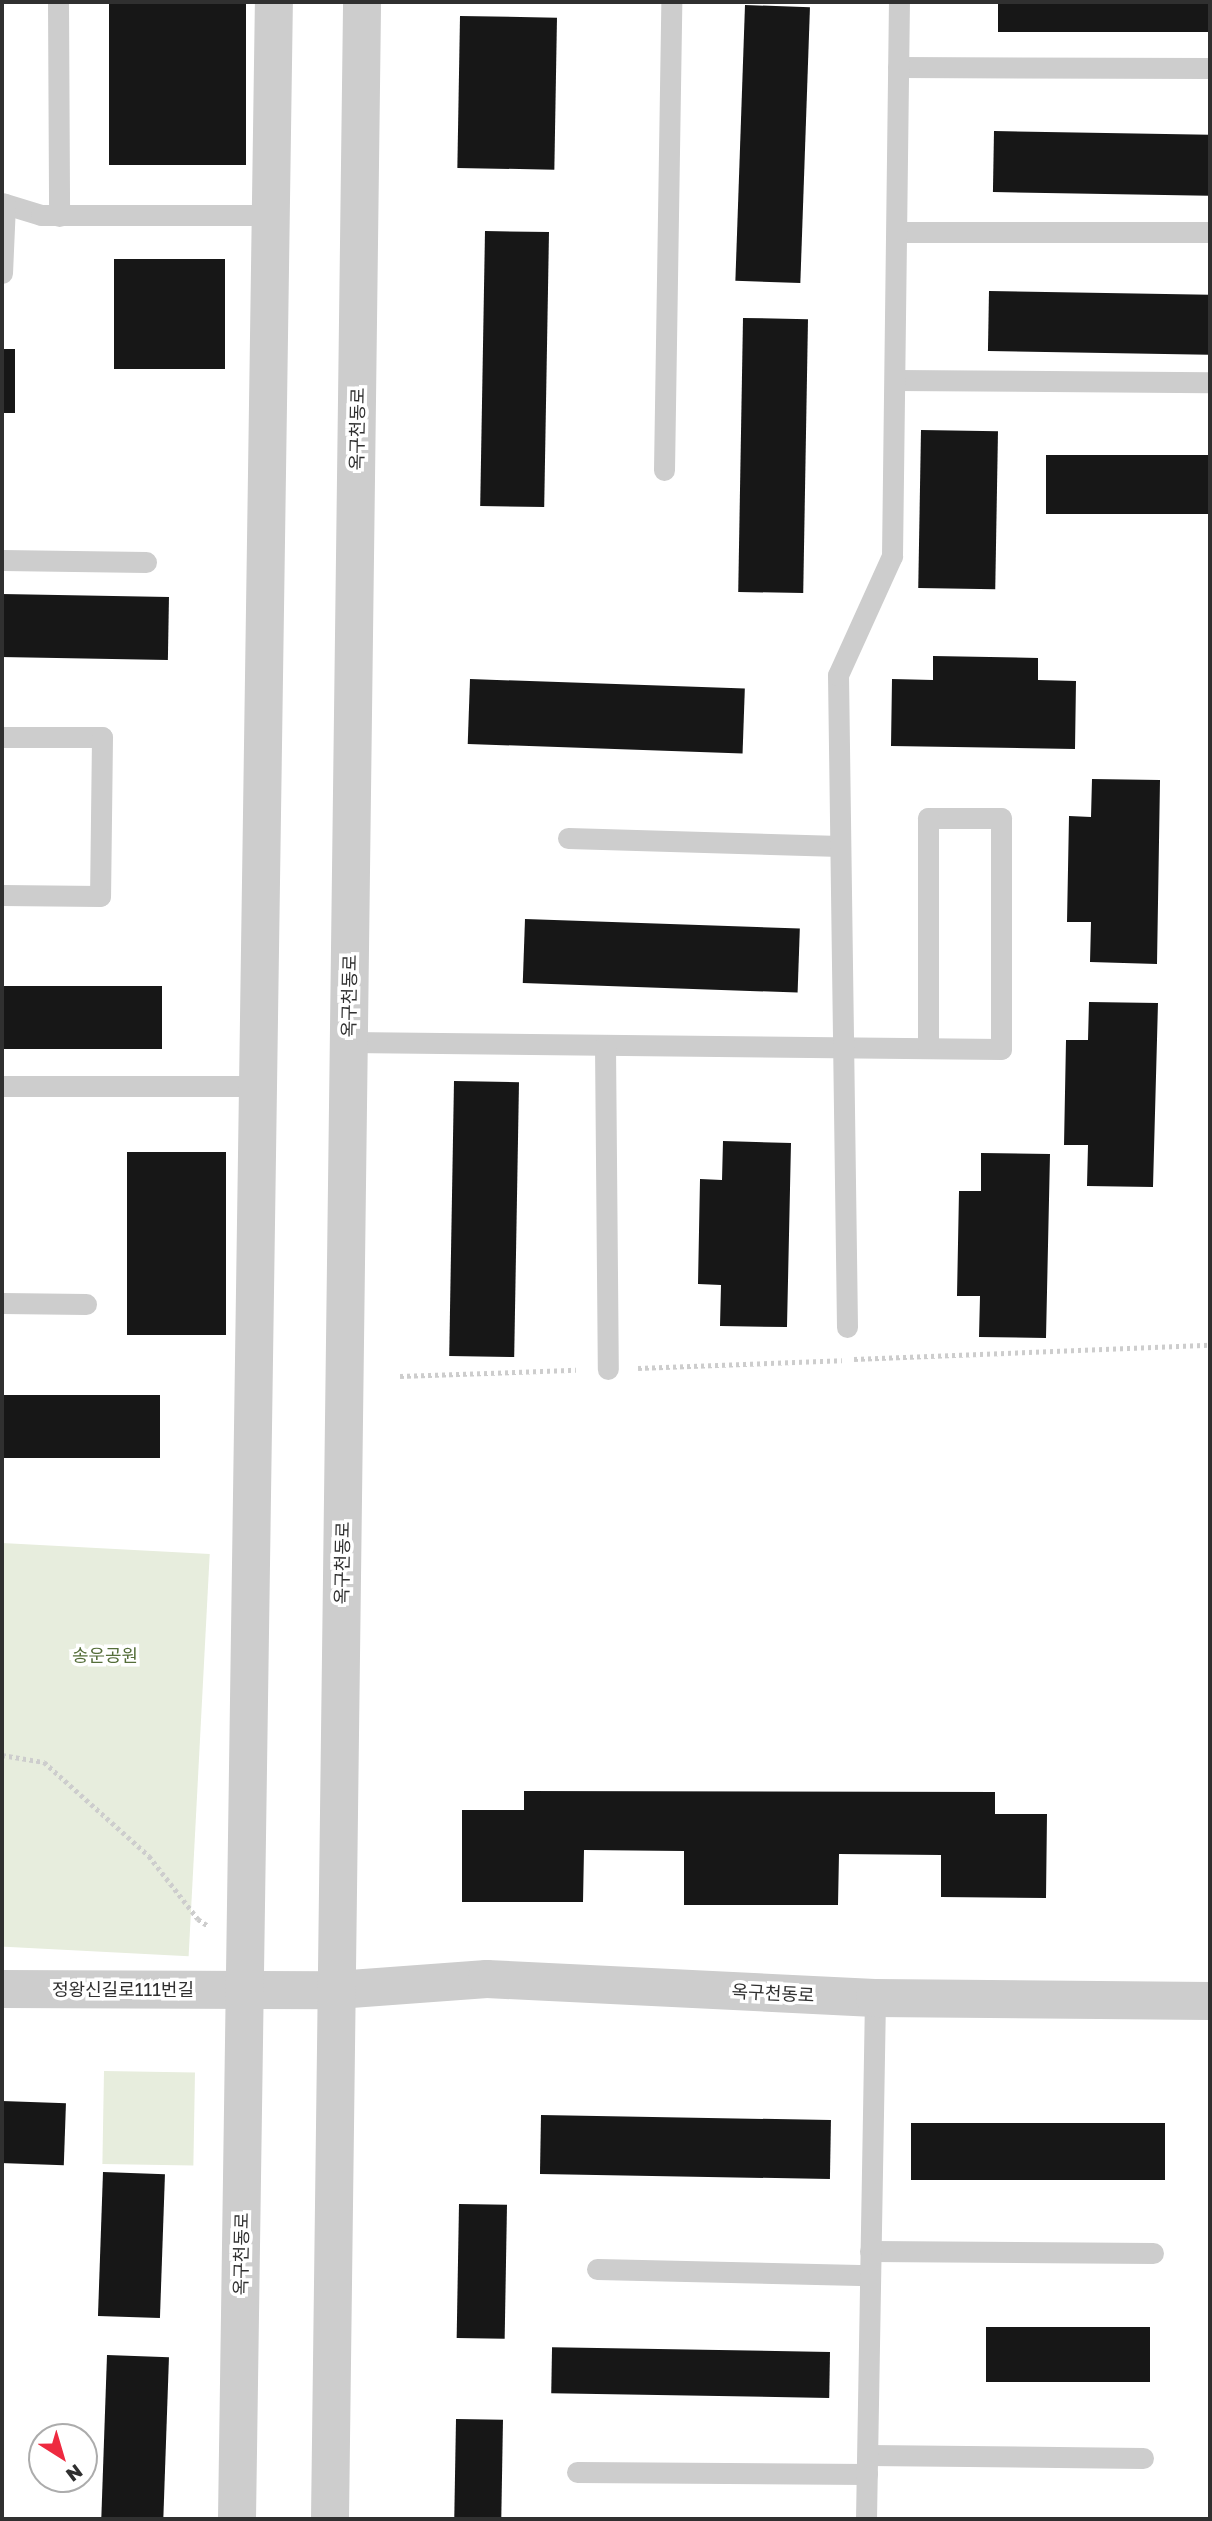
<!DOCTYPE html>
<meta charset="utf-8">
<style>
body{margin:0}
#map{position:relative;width:1212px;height:2521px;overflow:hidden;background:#fff;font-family:"Golos Text","Noto Sans KR",sans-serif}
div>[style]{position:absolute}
.green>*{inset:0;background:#e7eddd;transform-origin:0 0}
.building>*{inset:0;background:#171717;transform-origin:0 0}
.path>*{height:4.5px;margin-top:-2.25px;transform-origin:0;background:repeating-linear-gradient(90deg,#cdcdcd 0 3.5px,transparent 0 7px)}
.service>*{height:21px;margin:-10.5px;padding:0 10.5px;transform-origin:10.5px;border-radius:10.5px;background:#cdcdcd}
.tertiary>*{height:38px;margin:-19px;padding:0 19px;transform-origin:19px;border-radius:19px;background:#cdcdcd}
span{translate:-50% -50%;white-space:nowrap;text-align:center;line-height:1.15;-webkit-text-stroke:7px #fff;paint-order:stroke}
.street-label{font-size:18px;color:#303030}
.park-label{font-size:18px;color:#556e3a}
.frame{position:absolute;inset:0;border:4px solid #303030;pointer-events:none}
.north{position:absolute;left:28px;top:2423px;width:70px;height:70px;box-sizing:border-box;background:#fff;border:2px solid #acacac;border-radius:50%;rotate:143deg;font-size:19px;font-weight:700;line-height:28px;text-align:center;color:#303030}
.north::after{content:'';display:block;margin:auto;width:24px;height:32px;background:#ee2a40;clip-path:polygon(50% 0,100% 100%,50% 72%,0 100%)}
</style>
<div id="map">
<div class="green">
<i style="left:2px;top:1543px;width:208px;height:403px;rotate:3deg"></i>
<i style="left:104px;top:2071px;width:91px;height:93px;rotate:1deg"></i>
</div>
<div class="building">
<i style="left:109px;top:2px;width:137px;height:163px"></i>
<i style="left:998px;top:2px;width:212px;height:30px"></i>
<i style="left:745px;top:5px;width:65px;height:276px;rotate:2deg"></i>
<i style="left:460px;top:16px;width:97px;height:152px;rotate:1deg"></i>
<i style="left:994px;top:131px;width:216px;height:61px;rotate:1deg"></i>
<i style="left:485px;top:231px;width:64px;height:275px;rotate:1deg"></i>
<i style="left:225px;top:259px;width:110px;height:111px;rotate:90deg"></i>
<i style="left:989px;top:291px;width:221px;height:60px;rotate:1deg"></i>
<i style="left:743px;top:318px;width:65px;height:274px;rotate:1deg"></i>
<i style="left:2px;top:349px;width:13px;height:64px"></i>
<i style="left:921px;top:430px;width:77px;height:158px;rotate:1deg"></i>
<i style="left:1046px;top:455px;width:164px;height:59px"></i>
<i style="left:2px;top:594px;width:167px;height:63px;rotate:1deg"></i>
<i style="clip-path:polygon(933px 656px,1038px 658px,1038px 680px,1076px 681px,1075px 749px,891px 746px,892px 679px,933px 680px)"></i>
<i style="left:470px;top:679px;width:275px;height:65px;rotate:2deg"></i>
<i style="clip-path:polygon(1092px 779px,1160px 780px,1157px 964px,1090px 962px,1091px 922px,1067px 922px,1069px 816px,1091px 817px)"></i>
<i style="left:525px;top:919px;width:275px;height:64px;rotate:2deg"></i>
<i style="left:2px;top:986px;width:160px;height:63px"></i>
<i style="clip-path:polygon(1089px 1002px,1158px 1003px,1153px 1187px,1087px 1186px,1088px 1145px,1064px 1145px,1066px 1040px,1088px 1040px)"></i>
<i style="left:454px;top:1081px;width:65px;height:275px;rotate:1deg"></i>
<i style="clip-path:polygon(723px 1141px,791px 1143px,787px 1327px,720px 1326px,721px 1285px,698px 1284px,700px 1179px,722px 1180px)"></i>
<i style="left:226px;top:1152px;width:183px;height:99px;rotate:90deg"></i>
<i style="clip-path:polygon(981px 1153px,1050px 1154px,1046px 1338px,979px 1337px,980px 1296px,957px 1296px,959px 1191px,981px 1191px)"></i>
<i style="left:2px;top:1395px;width:158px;height:63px"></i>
<i style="clip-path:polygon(524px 1791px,995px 1792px,995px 1814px,1047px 1814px,1046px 1898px,941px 1897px,941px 1855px,839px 1854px,838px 1905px,684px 1905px,684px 1851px,584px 1850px,583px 1902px,462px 1902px,462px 1810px,524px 1810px)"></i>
<i style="left:2px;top:2101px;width:64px;height:62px;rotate:2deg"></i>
<i style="left:541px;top:2115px;width:290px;height:59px;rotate:1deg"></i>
<i style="left:911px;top:2123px;width:254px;height:57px"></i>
<i style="left:103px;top:2172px;width:62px;height:144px;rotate:2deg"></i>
<i style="left:459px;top:2204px;width:48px;height:134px;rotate:1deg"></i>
<i style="left:986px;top:2327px;width:164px;height:55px"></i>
<i style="left:830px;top:2352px;width:46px;height:278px;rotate:91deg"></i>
<i style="left:107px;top:2355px;width:62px;height:164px;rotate:2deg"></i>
<i style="left:456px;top:2419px;width:47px;height:100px;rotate:1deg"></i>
</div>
<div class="path">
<i style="left:854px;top:1359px;width:356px;rotate:-2.3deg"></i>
<i style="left:638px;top:1368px;width:204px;rotate:-2.2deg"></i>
<i style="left:400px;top:1376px;width:176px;rotate:-2deg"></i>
<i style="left:2px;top:1755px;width:43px;rotate:9.5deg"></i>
<i style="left:44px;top:1762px;width:141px;rotate:41.8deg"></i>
<i style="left:149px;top:1856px;width:80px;rotate:52.1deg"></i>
<i style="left:198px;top:1919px;width:11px;rotate:34deg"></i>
</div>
<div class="service">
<i style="left:58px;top:2px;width:214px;rotate:89.7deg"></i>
<i style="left:898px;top:67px;width:312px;rotate:0.2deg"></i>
<i style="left:2px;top:203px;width:41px;rotate:17.1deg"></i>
<i style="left:41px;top:215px;width:230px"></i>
<i style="left:897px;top:232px;width:313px"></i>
<i style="left:2px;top:273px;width:69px;rotate:-87.5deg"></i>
<i style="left:895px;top:380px;width:315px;rotate:0.4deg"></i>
<i style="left:664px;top:470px;width:468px;rotate:-89.1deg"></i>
<i style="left:2px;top:560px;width:144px;rotate:0.8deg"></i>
<i style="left:2px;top:737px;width:100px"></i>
<i style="left:102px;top:737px;width:159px;rotate:90.7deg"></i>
<i style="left:100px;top:896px;width:98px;rotate:-179.4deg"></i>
<i style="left:568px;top:838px;width:272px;rotate:1.7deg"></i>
<i style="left:349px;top:1042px;width:652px;rotate:0.62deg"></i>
<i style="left:1001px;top:1049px;width:231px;rotate:-90deg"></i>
<i style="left:1001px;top:818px;width:73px;rotate:180deg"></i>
<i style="left:928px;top:818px;width:230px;rotate:90deg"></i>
<i style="left:605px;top:1045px;width:324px;rotate:89.5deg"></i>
<i style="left:2px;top:1086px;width:256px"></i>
<i style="left:2px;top:1303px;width:84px;rotate:0.7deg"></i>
<i style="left:847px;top:1327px;width:652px;rotate:-90.79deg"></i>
<i style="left:838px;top:675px;width:131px;rotate:-65.6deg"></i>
<i style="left:892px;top:556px;width:554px;rotate:-89.28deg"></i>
<i style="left:870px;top:2251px;width:283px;rotate:0.4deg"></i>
<i style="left:597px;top:2269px;width:273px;rotate:1.3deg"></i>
<i style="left:868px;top:2455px;width:275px;rotate:0.6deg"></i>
<i style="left:577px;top:2472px;width:290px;rotate:0.4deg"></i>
<i style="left:866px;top:2519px;width:521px;rotate:-89.01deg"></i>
</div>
<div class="tertiary">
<i style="left:2px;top:1989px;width:335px;rotate:0.2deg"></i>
<i style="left:337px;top:1990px;width:150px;rotate:-4.2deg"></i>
<i style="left:487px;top:1979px;width:388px;rotate:2.8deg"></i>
<i style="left:875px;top:1998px;width:335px;rotate:0.5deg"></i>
<i style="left:237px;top:2519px;width:2517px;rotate:-89.16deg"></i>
<i style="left:330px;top:2519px;width:2517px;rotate:-89.27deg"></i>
</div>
<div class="street-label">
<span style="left:357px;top:429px;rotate:-89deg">옥구천동로</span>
<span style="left:349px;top:996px;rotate:-89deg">옥구천동로</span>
<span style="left:342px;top:1563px;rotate:-89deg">옥구천동로</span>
<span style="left:123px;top:1989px">정왕신길로111번길</span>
<span style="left:773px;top:1993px;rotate:3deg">옥구천동로</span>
<span style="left:241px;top:2254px;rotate:-89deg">옥구천동로</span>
</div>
<div class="park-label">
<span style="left:105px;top:1655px">송운공원</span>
</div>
<div class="frame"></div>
<div class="north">N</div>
</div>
